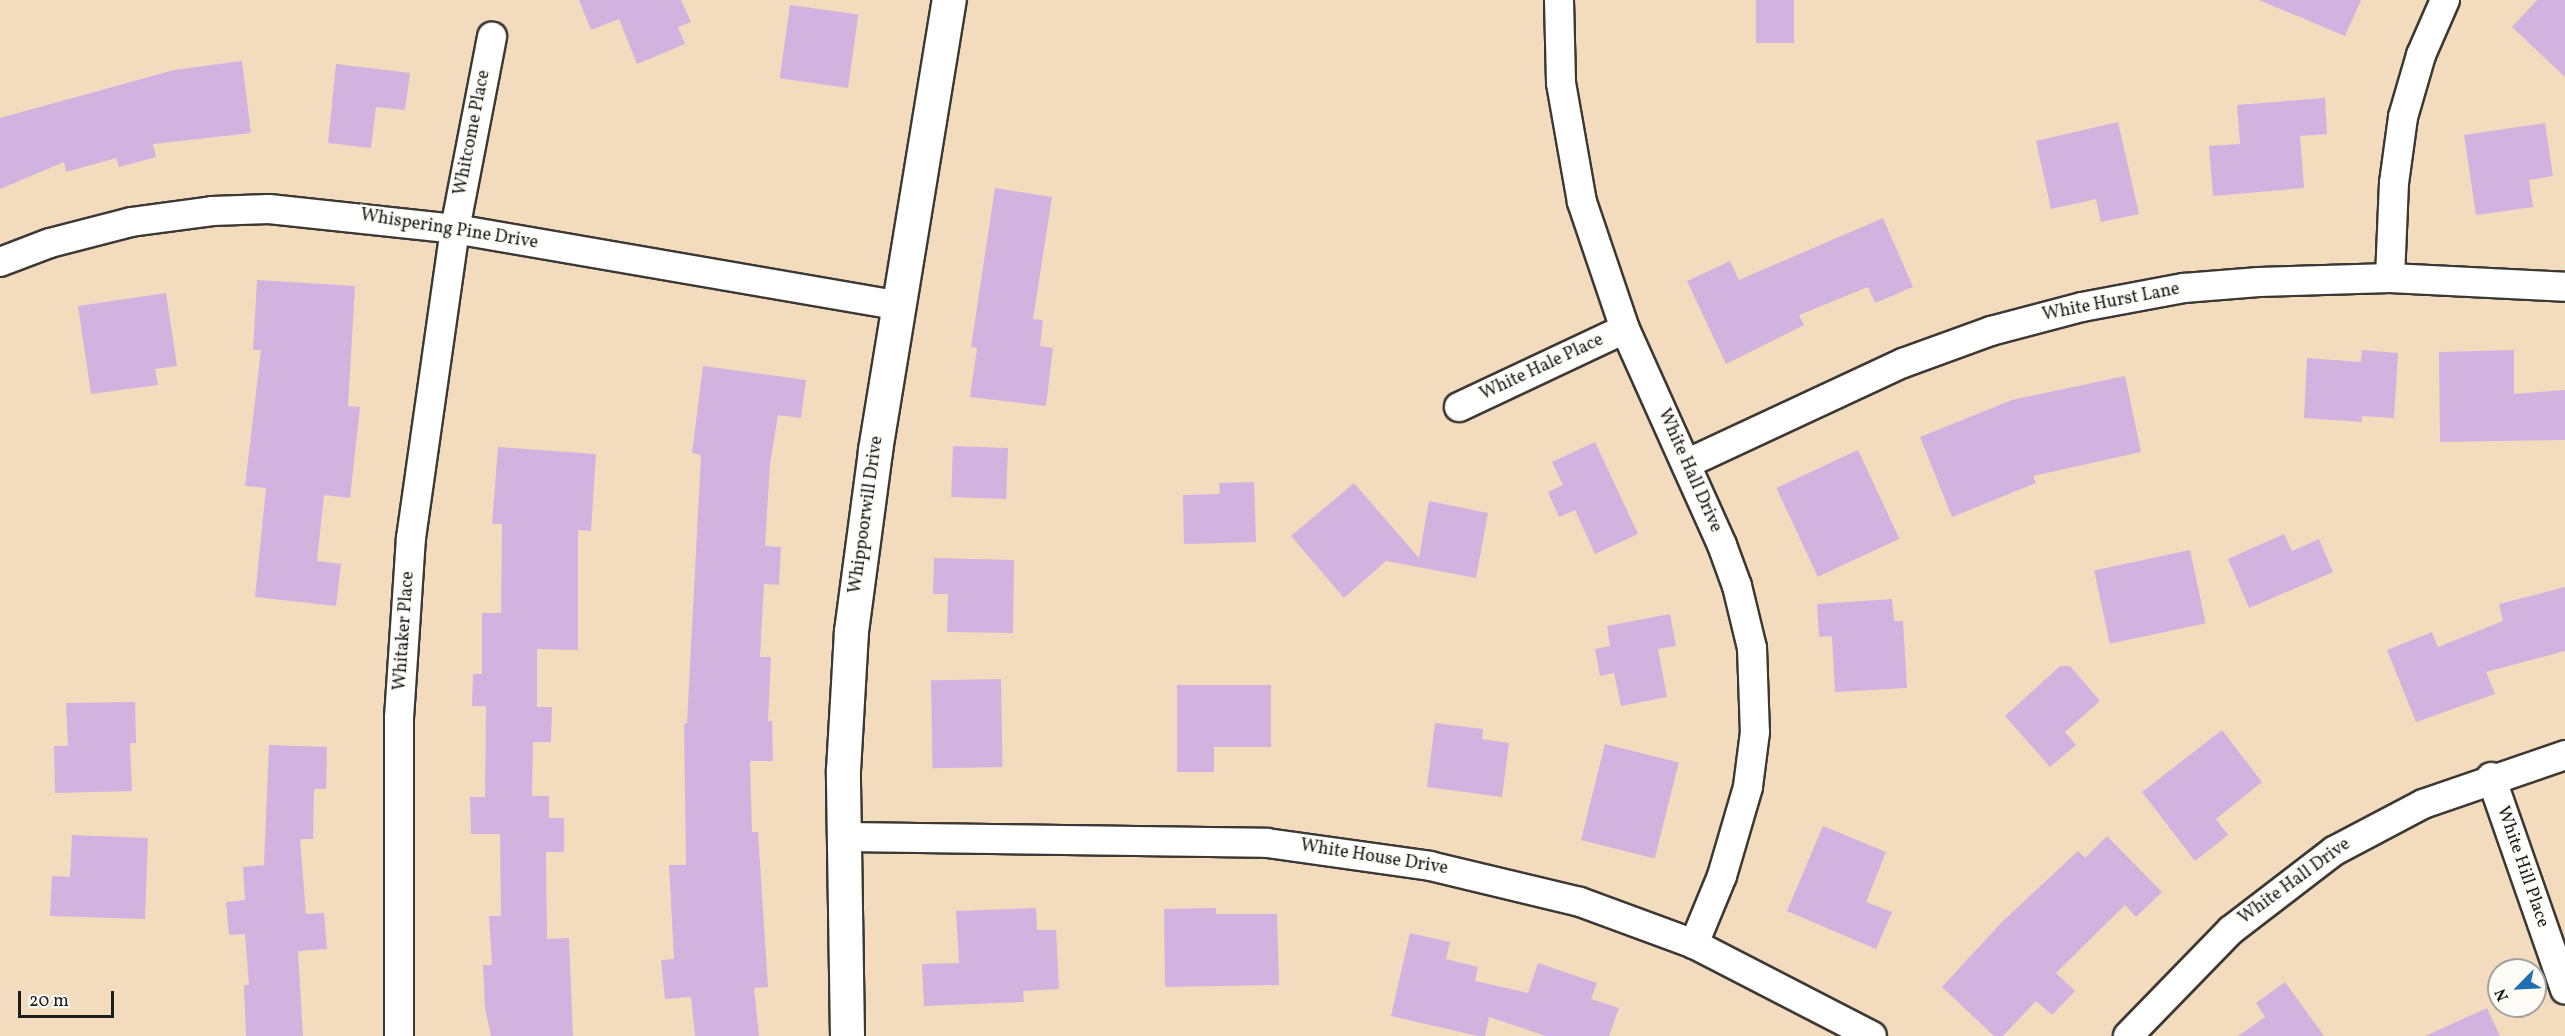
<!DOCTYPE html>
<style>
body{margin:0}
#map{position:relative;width:2565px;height:1036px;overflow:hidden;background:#f3dcbe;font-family:Vollkorn,serif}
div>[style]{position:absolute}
.building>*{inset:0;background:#d1b3e0;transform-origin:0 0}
.roads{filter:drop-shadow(2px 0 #3c3934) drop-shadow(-2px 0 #3c3934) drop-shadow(0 2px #3c3934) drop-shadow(0 -2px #3c3934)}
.minor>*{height:28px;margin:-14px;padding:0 14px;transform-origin:14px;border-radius:14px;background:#fff}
.tertiary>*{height:33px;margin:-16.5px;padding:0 16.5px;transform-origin:16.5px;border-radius:16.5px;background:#fff}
span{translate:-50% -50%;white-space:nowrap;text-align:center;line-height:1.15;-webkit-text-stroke:4.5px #fdfcf7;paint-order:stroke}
.street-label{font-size:18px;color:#1c1c1c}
.north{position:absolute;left:2487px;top:958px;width:60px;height:60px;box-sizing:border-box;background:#fdfcf7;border:2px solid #a3a29f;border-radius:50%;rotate:246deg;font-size:16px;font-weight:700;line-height:24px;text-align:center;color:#1c1c1c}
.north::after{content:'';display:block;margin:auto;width:21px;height:27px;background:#1f6fb2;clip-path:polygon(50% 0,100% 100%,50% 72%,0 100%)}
.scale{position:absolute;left:18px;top:991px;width:96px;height:27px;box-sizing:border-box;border:3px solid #1c1c1c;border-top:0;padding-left:8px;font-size:18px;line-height:21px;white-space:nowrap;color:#1c1c1c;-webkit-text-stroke:4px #fdfcf7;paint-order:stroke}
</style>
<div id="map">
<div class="building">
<i style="clip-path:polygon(579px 0,681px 0,691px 22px,678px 27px,685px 44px,637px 64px,619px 19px,591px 30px)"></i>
<i style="left:1756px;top:0;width:38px;height:43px"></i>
<i style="clip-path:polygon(2259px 0,2361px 0,2345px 36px)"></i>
<i style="clip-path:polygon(2537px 0,2565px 0,2565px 77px,2512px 27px)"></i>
<i style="left:790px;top:5px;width:69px;height:74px;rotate:8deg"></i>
<i style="clip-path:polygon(242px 61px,251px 133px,153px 144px,156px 157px,119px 167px,116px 158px,66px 172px,64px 162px,0 189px,0 118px,174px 70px)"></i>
<i style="clip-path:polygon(336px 64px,410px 73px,405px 110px,376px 107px,371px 148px,328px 143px)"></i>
<i style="clip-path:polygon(2325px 98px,2327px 134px,2300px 136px,2304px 188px,2213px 196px,2209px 146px,2240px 144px,2237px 105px)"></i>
<i style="clip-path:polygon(2118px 122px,2139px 214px,2101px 222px,2096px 199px,2051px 209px,2036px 141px)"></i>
<i style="clip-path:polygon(2545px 123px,2553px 176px,2529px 180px,2533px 207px,2476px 215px,2464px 135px)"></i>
<i style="clip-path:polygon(995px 188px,1052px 197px,1033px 319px,1043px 320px,1040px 346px,1053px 348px,1046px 406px,970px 397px,977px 348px,971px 347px)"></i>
<i style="clip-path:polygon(1883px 218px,1913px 287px,1875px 303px,1868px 287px,1799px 315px,1804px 325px,1726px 364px,1687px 281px,1730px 261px,1739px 280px)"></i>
<i style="clip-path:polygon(257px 280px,355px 286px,348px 406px,360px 407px,350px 498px,324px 495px,317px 561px,341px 564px,336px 606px,255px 597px,266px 488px,245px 486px,261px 350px,253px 350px)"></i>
<i style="clip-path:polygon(166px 293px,177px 366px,155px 369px,158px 385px,91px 394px,78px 306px)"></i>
<i style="clip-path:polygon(2362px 350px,2398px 353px,2394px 418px,2362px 416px,2362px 422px,2304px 418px,2307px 358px,2361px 362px)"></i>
<i style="clip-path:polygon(2514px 350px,2514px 394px,2565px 390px,2565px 440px,2440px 442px,2439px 352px)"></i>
<i style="clip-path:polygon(703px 366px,806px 380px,801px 418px,778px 415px,770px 464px,765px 546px,781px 547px,779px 585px,764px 584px,760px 657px,771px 657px,768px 721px,772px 721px,773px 761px,750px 761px,752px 832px,758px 832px,768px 987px,754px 988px,759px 1036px,695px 1036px,691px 997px,665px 999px,661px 960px,674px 959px,669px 865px,686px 865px,684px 724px,687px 723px,701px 455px,692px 453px)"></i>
<i style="clip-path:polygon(2125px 376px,2141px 452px,2033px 476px,2036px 483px,1952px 517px,1920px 437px,2012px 400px)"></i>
<i style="clip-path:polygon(1595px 442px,1638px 534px,1595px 554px,1575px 510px,1559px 517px,1548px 492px,1563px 485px,1552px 462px)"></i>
<i style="left:953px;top:446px;width:55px;height:51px;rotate:2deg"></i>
<i style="clip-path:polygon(498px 447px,596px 454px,591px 531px,578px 530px,578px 650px,537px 649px,537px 707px,552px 707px,551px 742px,533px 742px,532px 796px,549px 796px,549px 818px,564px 818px,564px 852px,546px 852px,547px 939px,569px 938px,573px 1036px,491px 1036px,485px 1008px,483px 965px,492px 965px,489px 916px,501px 916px,500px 834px,471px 834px,470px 797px,485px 797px,486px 706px,472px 706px,473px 674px,482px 674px,482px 613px,501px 613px,502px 524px,492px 524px)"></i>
<i style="left:1858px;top:450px;width:98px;height:90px;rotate:65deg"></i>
<i style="clip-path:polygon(1254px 482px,1256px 542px,1184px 544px,1183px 495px,1220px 494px,1219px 483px)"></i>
<i style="clip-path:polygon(1354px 483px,1419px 558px,1429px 501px,1488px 513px,1476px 578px,1386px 561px,1344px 598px,1291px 536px)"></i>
<i style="clip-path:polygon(2284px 534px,2292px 551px,2319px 539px,2333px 572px,2249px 608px,2228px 559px)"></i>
<i style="left:2190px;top:550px;width:75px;height:98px;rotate:78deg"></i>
<i style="clip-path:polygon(934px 558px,1014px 560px,1013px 633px,947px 632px,948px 594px,933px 594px)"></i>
<i style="clip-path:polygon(2565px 587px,2565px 651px,2486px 672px,2495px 694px,2416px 722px,2387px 650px,2432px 632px,2438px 647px,2503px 621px,2499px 604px)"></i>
<i style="clip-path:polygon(1892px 599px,1894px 621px,1903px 621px,1907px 688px,1835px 692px,1832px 636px,1819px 637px,1817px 604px)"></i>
<i style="clip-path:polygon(1670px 614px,1676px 646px,1658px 649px,1667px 697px,1621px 706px,1614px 673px,1600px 676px,1595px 649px,1610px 646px,1607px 626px)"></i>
<i style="clip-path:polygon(2060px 666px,2070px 666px,2100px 701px,2065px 732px,2076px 745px,2050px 767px,2005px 716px)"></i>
<i style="left:1001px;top:679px;width:88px;height:70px;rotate:89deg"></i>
<i style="clip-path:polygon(1177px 685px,1271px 685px,1271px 747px,1214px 747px,1214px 772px,1177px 772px)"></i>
<i style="clip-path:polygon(135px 702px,136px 743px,130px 743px,132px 791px,55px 793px,54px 746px,68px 746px,66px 703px)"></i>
<i style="clip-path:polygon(1435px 723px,1483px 729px,1482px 739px,1509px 743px,1502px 797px,1427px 787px)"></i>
<i style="clip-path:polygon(2222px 730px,2262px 782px,2216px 819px,2228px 835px,2195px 861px,2142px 792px)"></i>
<i style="left:1605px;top:744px;width:76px;height:99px;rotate:14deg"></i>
<i style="clip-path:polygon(269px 745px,327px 747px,326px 789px,314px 789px,313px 839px,300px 839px,306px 914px,324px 913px,327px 949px,298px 951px,303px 1036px,246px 1036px,244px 985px,249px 985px,245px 934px,229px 935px,226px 902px,245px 900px,243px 867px,264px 865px)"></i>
<i style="clip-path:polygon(1823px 826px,1886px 852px,1866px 902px,1892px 912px,1876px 949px,1787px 911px)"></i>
<i style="clip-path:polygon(72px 835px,148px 838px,145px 919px,50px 916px,52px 876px,70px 877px)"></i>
<i style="clip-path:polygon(2107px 836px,2162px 892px,2136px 917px,2125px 905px,2056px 973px,2075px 991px,2052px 1015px,2036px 1001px,2003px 1036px,1994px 1036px,1942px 987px,2002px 922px,2078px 851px,2085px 858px)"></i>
<i style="clip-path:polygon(1036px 908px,1037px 930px,1056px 930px,1059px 989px,1023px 991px,1024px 1002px,924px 1006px,922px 964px,959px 963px,956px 911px)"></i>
<i style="clip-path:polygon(1216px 908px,1216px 914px,1277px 914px,1279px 985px,1165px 987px,1164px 909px)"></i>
<i style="clip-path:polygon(1410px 933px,1450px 942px,1446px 959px,1478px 967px,1475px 981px,1528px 993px,1538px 963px,1597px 983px,1591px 999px,1619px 1008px,1609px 1036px,1546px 1036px,1489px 1017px,1485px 1036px,1478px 1036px,1391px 1016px)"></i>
<i style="clip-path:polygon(2285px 982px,2324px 1036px,2238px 1036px,2265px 1017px,2256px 1003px)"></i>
<i style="clip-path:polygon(2487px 1008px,2500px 1036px,2425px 1036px)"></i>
</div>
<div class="roads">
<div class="minor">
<i style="left:1559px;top:0;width:83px;rotate:88.6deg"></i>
<i style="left:1561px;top:83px;width:121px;rotate:80deg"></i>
<i style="left:1582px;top:202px;width:134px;rotate:71.3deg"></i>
<i style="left:1625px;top:329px;width:237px;rotate:65.8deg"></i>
<i style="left:1722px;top:545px;width:44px;rotate:69.9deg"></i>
<i style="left:1737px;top:586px;width:64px;rotate:76.4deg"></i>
<i style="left:1752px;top:648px;width:84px;rotate:88deg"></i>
<i style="left:1755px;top:732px;width:55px;rotate:97.3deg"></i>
<i style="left:1748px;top:787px;width:93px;rotate:106.3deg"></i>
<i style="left:1722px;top:876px;width:74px;rotate:112.4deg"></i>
<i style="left:0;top:262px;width:53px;rotate:-20.8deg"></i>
<i style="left:50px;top:243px;width:84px;rotate:-14.5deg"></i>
<i style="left:131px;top:222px;width:82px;rotate:-7.7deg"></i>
<i style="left:212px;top:211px;width:57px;rotate:-2deg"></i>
<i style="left:269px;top:209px;width:187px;rotate:6.1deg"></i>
<i style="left:455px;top:229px;width:452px;rotate:9.8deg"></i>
<i style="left:2390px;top:278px;width:95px;rotate:-87.6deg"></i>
<i style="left:2394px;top:183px;width:67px;rotate:-82.2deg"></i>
<i style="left:2403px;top:117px;width:65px;rotate:-73.8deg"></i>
<i style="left:2421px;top:55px;width:60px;rotate:-66.4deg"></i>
<i style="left:1459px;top:407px;width:183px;rotate:-25.2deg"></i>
<i style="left:1686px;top:464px;width:239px;rotate:-25deg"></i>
<i style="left:1903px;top:363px;width:94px;rotate:-20deg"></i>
<i style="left:1991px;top:331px;width:94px;rotate:-14.8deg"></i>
<i style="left:2082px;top:307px;width:104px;rotate:-10.6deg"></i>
<i style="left:2184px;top:288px;width:75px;rotate:-4.6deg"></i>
<i style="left:2259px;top:282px;width:131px;rotate:-1.7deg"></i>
<i style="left:2390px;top:278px;width:175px;rotate:2.9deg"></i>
<i style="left:2491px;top:777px;width:225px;rotate:70.8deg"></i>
<i style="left:843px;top:837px;width:424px;rotate:0.8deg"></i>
<i style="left:1267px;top:843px;width:165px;rotate:8deg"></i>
<i style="left:1430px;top:866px;width:154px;rotate:13.5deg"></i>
<i style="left:1580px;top:902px;width:121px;rotate:20.2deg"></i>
<i style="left:1694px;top:944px;width:200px;rotate:27.3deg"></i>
<i style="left:399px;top:1036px;width:318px;rotate:-90deg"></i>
<i style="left:399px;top:718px;width:180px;rotate:-86.2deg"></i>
<i style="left:411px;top:538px;width:312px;rotate:-81.9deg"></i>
<i style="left:455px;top:229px;width:196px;rotate:-79.1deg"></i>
<i style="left:2128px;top:1036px;width:148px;rotate:-45.8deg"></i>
<i style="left:2231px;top:930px;width:130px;rotate:-37.5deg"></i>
<i style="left:2334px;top:851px;width:101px;rotate:-27.8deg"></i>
<i style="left:2423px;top:804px;width:150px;rotate:-19deg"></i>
</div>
<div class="tertiary">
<i style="left:847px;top:1036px;width:266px;rotate:-90.9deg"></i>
<i style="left:843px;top:770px;width:139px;rotate:-86.7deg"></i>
<i style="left:851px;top:631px;width:183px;rotate:-82.4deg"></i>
<i style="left:875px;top:450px;width:456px;rotate:-80.7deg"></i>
</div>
</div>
<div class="street-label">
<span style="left:473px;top:133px;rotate:-79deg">Whitcome Place</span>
<span style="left:449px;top:230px;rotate:9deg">Whispering Pine Drive</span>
<span style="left:2111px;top:303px;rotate:-11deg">White Hurst Lane</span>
<span style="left:1542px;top:368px;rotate:-25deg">White Hale Place</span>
<span style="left:1689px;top:471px;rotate:66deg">White Hall Drive</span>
<span style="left:867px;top:515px;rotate:-82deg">Whippoorwill Drive</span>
<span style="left:405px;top:631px;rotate:-86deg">Whitaker Place</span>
<span style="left:1374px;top:858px;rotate:9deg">White House Drive</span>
<span style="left:2522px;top:867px;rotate:71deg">White Hill Place</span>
<span style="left:2295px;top:882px;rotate:-36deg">White Hall Drive</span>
</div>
<div class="north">N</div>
<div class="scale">20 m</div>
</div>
